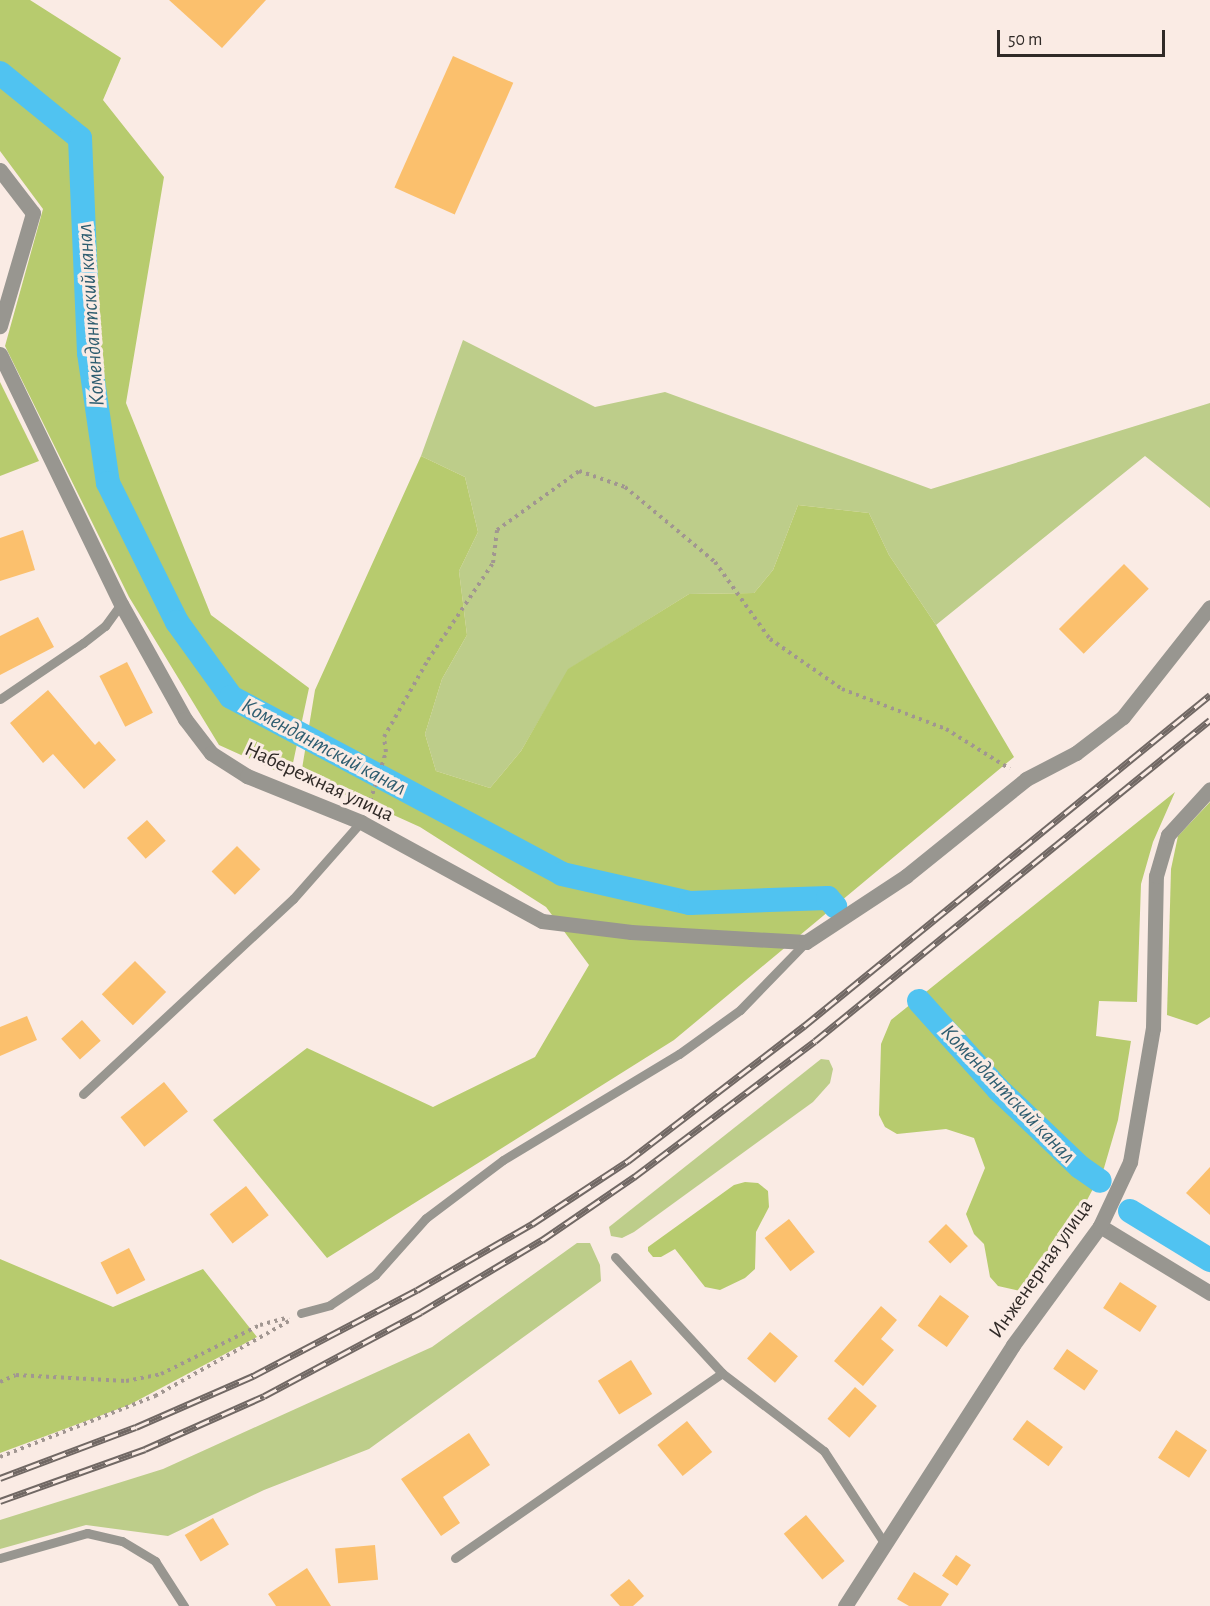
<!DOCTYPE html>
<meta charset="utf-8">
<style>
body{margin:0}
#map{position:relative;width:1210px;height:1606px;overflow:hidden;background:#faebe4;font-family:"Alegreya Sans",sans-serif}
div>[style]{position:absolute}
.green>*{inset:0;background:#bdcd8a}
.forest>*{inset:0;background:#b7cb6e}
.canal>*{height:24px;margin:-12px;padding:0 12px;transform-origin:12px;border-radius:12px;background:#50c3f1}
.building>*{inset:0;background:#fbc06d;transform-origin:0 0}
.path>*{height:4px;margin-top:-2px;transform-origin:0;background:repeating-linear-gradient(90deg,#a19691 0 3px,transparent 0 7.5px)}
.service>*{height:9px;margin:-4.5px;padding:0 4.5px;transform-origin:4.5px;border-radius:4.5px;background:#989690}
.minor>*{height:15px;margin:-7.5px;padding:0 7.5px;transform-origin:7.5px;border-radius:7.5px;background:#989690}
.rail>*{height:7px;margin-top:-3.5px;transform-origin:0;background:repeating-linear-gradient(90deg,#faebe4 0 14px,#716864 0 28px);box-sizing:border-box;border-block:2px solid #716864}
span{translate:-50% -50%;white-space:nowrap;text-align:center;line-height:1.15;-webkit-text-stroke:6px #faebe4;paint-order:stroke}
.street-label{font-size:21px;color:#302a27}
.water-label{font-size:22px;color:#2e5d70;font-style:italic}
.scale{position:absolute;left:997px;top:30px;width:168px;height:27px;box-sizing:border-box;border:3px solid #302a27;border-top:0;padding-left:8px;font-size:18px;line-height:21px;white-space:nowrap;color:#302a27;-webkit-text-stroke:4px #faebe4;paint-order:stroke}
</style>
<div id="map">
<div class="green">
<i style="clip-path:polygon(463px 340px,595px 407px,665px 392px,931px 489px,1210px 403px,1210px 508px,1145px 456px,936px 625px,889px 555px,869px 513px,798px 505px,773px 570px,754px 593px,689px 594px,569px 669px,521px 751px,490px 788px,436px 771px,425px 734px,442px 679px,467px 635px,459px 571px,478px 532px,465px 477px,421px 456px)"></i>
<i style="clip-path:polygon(821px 1059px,829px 1060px,833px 1069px,830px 1083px,813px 1102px,634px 1232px,622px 1238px,611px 1236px,609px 1227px)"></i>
<i style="clip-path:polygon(577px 1243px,590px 1243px,600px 1265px,601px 1281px,369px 1449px,264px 1490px,168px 1536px,86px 1525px,0 1549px,0 1520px,163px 1469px,432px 1347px)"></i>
</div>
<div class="forest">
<i style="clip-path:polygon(0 0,30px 0,121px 58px,103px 100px,164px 177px,126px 403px,211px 615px,309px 688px,290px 777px,219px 745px,129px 597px,5px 346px,43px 209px,0 151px)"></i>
<i style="clip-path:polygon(0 382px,39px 461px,0 476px)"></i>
<i style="clip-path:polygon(421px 456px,465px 477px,478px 532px,459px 571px,467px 635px,442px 679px,425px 734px,436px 771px,490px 788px,521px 751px,568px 669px,689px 594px,754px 593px,773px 570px,798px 505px,869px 513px,889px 555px,936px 625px,1014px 757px,674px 1040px,327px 1258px,213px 1120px,307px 1048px,433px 1107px,535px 1057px,589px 965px,546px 907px,420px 827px,356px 798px,300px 781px,315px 690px)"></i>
<i style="clip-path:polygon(1175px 792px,1153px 842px,1141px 884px,1137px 1002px,1099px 1001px,1096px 1036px,1131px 1041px,1118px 1120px,1104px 1168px,1086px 1202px,1020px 1291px,998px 1286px,990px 1277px,984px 1244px,974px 1234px,966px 1214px,985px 1168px,974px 1138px,946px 1129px,897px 1134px,885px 1127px,879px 1115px,881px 1044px,891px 1020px)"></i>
<i style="clip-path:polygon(1210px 802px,1210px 1017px,1197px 1025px,1167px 1015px,1171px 869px,1178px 836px)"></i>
<i style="clip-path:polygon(745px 1182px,758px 1183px,768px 1191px,769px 1207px,756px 1232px,755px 1269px,745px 1278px,720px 1290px,705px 1287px,675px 1249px,661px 1257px,653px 1257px,648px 1251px,648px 1247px,734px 1185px)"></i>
<i style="clip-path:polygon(0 1259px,113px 1307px,203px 1269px,257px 1337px,129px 1405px,0 1453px)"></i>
</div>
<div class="canal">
<i style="left:0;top:73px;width:103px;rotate:39.1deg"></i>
<i style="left:80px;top:138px;width:215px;rotate:87.6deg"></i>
<i style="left:89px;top:353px;width:131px;rotate:81.7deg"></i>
<i style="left:108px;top:483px;width:155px;rotate:63.6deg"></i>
<i style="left:177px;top:622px;width:92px;rotate:54.2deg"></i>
<i style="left:231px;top:697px;width:375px;rotate:28.1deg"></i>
<i style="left:562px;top:874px;width:131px;rotate:12.8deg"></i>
<i style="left:690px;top:903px;width:138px;rotate:-2.1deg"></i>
<i style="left:828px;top:898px;width:11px;rotate:49deg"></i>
<i style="left:919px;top:1001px;width:118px;rotate:48.1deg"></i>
<i style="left:998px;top:1089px;width:113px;rotate:43.6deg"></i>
<i style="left:1080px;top:1167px;width:24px;rotate:35deg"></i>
<i style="left:1130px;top:1211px;width:94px;rotate:31.5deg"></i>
</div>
<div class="building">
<i style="clip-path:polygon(169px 0,266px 0,222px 48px)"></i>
<i style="left:453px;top:56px;width:66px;height:144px;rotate:24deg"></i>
<i style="clip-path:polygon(23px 530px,35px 570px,0 581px,0 538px)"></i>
<i style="left:1124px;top:564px;width:35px;height:92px;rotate:45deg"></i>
<i style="clip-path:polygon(38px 617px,54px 647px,0 675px,0 636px)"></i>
<i style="left:127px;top:662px;width:57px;height:31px;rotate:63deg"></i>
<i style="clip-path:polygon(48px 690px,95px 745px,99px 741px,116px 760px,84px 789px,53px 754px,43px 763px,10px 723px)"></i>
<i style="left:147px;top:820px;width:28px;height:27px;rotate:48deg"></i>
<i style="left:237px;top:846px;width:33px;height:36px;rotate:45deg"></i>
<i style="left:135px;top:961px;width:44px;height:47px;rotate:45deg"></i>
<i style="clip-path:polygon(27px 1016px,37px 1040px,0 1056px,0 1027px)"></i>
<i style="left:82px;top:1020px;width:28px;height:28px;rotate:48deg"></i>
<i style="left:164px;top:1082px;width:38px;height:56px;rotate:51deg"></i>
<i style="clip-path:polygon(1210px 1167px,1210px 1215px,1186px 1193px)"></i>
<i style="left:246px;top:1186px;width:37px;height:46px;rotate:52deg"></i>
<i style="left:789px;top:1219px;width:42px;height:31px;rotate:52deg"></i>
<i style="left:946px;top:1224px;width:31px;height:25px;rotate:45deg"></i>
<i style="left:129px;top:1248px;width:36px;height:32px;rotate:63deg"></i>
<i style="left:1120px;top:1282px;width:44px;height:31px;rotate:33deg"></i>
<i style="left:940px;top:1295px;width:36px;height:38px;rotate:36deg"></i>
<i style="clip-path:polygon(881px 1306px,897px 1320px,881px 1339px,894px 1350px,863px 1386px,834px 1361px)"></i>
<i style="left:770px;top:1332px;width:37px;height:35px;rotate:41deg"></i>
<i style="left:1067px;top:1349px;width:38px;height:24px;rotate:35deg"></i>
<i style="left:631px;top:1360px;width:40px;height:39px;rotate:58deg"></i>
<i style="left:855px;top:1387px;width:29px;height:42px;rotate:41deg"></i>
<i style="left:1027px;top:1420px;width:45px;height:24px;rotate:37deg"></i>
<i style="left:687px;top:1421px;width:40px;height:38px;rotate:51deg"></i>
<i style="left:1176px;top:1430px;width:37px;height:33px;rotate:33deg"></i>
<i style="clip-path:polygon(469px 1433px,490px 1465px,443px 1497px,460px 1523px,441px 1536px,401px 1479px)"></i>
<i style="left:806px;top:1515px;width:60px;height:29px;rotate:50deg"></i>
<i style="left:213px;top:1518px;width:31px;height:33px;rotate:59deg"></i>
<i style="left:375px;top:1545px;width:35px;height:40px;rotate:85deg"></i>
<i style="left:956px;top:1555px;width:18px;height:25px;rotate:34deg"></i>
<i style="clip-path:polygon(307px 1568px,331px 1606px,276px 1606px,268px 1594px)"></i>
<i style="clip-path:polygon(914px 1572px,949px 1594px,941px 1606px,909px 1606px,897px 1599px)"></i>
<i style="clip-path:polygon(629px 1579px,644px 1596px,633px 1606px,620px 1606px,610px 1595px)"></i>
</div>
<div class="path">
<i style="left:368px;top:808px;width:59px;rotate:-72.2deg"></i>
<i style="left:386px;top:752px;width:15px;rotate:-98deg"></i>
<i style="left:384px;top:737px;width:89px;rotate:-60.3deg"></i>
<i style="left:428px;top:660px;width:117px;rotate:-56.2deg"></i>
<i style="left:493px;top:563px;width:33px;rotate:-83deg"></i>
<i style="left:497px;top:530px;width:101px;rotate:-35.7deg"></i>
<i style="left:579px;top:471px;width:49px;rotate:19.2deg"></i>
<i style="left:625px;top:487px;width:117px;rotate:39.8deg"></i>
<i style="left:715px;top:562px;width:95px;rotate:54.5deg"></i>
<i style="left:770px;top:639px;width:88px;rotate:34.8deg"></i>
<i style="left:842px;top:689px;width:111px;rotate:21deg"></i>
<i style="left:946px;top:729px;width:75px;rotate:32deg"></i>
<i style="left:0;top:1382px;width:17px;rotate:-24deg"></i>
<i style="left:16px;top:1375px;width:110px;rotate:3.1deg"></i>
<i style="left:126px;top:1381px;width:36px;rotate:-11deg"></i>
<i style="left:161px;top:1374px;width:110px;rotate:-26.3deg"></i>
<i style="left:260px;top:1325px;width:30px;rotate:-15deg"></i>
<i style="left:0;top:1457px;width:167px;rotate:-21.5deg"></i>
<i style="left:155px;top:1396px;width:154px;rotate:-29.2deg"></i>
</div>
<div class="service">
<i style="left:0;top:699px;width:100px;rotate:-34deg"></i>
<i style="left:83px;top:643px;width:28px;rotate:-38deg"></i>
<i style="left:105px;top:626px;width:27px;rotate:-54deg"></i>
<i style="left:83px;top:1094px;width:287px;rotate:-42.9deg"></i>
<i style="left:293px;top:899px;width:103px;rotate:-48.6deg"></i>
<i style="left:615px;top:1257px;width:158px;rotate:47.3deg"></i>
<i style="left:301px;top:1313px;width:30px;rotate:-15deg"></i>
<i style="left:330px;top:1305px;width:54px;rotate:-33.7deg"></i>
<i style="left:375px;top:1275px;width:76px;rotate:-48.2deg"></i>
<i style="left:426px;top:1218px;width:96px;rotate:-37deg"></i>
<i style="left:503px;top:1160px;width:205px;rotate:-31.1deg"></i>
<i style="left:679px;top:1054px;width:75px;rotate:-35.8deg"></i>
<i style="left:740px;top:1010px;width:95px;rotate:-45.9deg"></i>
<i style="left:0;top:1558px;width:91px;rotate:-16deg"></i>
<i style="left:87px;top:1533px;width:36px;rotate:13deg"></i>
<i style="left:122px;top:1541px;width:39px;rotate:31deg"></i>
<i style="left:155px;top:1561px;width:54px;rotate:57.2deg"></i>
<i style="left:455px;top:1558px;width:325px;rotate:-34.7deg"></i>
<i style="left:722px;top:1373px;width:128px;rotate:37.4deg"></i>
<i style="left:824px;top:1451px;width:108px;rotate:56.8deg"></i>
</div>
<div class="minor">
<i style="left:0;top:170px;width:54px;rotate:52.5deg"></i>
<i style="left:33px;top:213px;width:118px;rotate:106.3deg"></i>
<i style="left:0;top:354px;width:278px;rotate:64.2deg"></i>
<i style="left:121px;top:604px;width:132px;rotate:60.9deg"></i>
<i style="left:185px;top:719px;width:43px;rotate:52.6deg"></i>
<i style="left:211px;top:753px;width:43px;rotate:32.6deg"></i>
<i style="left:247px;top:776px;width:123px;rotate:22deg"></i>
<i style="left:361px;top:822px;width:206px;rotate:28.7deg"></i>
<i style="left:542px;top:921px;width:90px;rotate:7deg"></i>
<i style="left:631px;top:932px;width:175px;rotate:3.3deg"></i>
<i style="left:806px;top:942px;width:120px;rotate:-33.4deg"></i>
<i style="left:906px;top:876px;width:154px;rotate:-38.9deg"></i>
<i style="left:1026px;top:779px;width:56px;rotate:-27.5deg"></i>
<i style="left:1076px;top:753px;width:59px;rotate:-37.5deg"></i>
<i style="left:1123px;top:717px;width:140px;rotate:-51.7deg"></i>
<i style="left:1100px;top:1226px;width:129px;rotate:31.3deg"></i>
<i style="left:845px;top:1606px;width:310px;rotate:-57.2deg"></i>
<i style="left:1013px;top:1345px;width:147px;rotate:-53.8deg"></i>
<i style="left:1100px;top:1226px;width:71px;rotate:-64.9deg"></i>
<i style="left:1130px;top:1162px;width:136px;rotate:-80.3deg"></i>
<i style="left:1153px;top:1028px;width:152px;rotate:-88.9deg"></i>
<i style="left:1156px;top:876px;width:43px;rotate:-73.7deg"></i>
<i style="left:1168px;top:835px;width:62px;rotate:-47.6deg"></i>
</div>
<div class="rail">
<i style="left:0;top:1478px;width:145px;rotate:-20.6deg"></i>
<i style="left:136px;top:1427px;width:128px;rotate:-23.6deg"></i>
<i style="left:253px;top:1376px;width:185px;rotate:-27.7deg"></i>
<i style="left:417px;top:1290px;width:133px;rotate:-29.9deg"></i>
<i style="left:532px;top:1224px;width:115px;rotate:-33.3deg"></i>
<i style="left:628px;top:1161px;width:222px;rotate:-37.5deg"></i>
<i style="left:804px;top:1026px;width:524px;rotate:-39.19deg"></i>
<i style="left:0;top:1501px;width:154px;rotate:-19.7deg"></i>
<i style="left:145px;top:1449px;width:130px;rotate:-24deg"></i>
<i style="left:264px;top:1396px;width:178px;rotate:-28.1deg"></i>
<i style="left:421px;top:1312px;width:141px;rotate:-30.8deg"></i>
<i style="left:542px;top:1240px;width:112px;rotate:-34.4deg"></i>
<i style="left:634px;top:1177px;width:226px;rotate:-36.9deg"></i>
<i style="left:815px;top:1041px;width:509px;rotate:-39.1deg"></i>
</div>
<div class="street-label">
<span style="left:319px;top:782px;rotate:25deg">Набережная улица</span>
<span style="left:1041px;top:1269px;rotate:-55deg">Инженерная улица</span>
</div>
<div class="water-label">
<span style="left:91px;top:315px;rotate:-94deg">Комендантский канал</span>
<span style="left:324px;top:747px;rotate:28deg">Комендантский канал</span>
<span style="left:1008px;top:1094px;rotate:46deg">Комендантский канал</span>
</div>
<div class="scale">50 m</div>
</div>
